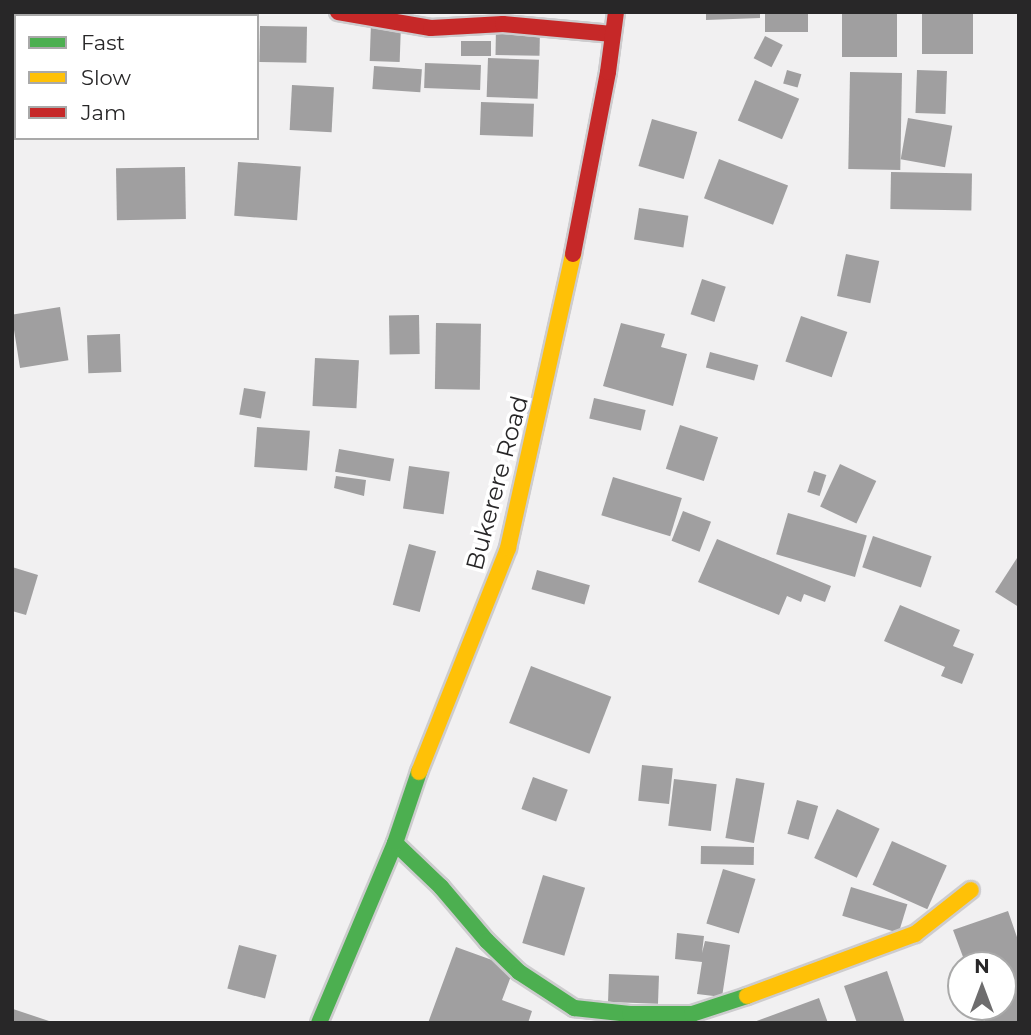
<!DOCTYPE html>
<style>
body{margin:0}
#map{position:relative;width:1031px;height:1035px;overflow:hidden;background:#f1f0f1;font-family:Montserrat,sans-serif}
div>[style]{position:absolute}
.building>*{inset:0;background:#a09fa0;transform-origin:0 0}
.roads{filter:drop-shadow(2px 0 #cdccce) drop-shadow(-2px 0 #cdccce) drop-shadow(0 2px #cdccce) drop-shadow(0 -2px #cdccce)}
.street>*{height:38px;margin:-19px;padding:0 19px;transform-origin:19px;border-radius:19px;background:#fdfdfd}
.fast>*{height:16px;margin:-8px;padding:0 8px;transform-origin:8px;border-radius:8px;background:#4caf50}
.slow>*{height:16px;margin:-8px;padding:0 8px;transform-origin:8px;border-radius:8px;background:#ffc107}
.jam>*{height:16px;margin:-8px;padding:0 8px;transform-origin:8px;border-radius:8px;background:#c62828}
span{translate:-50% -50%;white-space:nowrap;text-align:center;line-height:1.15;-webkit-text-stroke:7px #fff;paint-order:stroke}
.street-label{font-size:24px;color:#282728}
.frame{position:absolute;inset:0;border:14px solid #282728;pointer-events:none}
.legend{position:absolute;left:14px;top:14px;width:245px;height:126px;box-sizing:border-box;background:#fff;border:2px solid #a9a9a9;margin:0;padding:9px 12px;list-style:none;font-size:21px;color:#282728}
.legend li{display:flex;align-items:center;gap:14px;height:35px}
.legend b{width:35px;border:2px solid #a9a9a9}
.north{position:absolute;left:947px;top:951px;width:70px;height:70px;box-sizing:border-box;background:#fff;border:2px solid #a9a9a9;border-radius:50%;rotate:0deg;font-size:19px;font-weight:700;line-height:28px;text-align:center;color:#282728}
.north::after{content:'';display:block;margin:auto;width:24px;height:32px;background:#6e6d6e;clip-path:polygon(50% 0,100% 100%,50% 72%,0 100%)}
</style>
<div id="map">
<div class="building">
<i style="clip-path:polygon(706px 12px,760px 12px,760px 18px,706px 20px)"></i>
<i style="left:765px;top:12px;width:43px;height:20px"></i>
<i style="left:842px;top:12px;width:55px;height:45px"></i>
<i style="left:922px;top:12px;width:51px;height:42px"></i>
<i style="left:371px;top:23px;width:30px;height:38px;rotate:2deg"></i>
<i style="left:260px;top:26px;width:47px;height:36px;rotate:1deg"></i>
<i style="left:496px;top:27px;width:44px;height:28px;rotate:1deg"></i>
<i style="left:765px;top:36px;width:20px;height:25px;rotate:27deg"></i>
<i style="left:491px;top:41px;width:15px;height:30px;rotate:90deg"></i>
<i style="left:488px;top:58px;width:51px;height:39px;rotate:2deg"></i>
<i style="left:425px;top:63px;width:56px;height:25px;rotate:2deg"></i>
<i style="left:374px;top:66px;width:48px;height:23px;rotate:4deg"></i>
<i style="left:787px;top:70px;width:15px;height:14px;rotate:16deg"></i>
<i style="left:917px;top:70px;width:30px;height:43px;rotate:2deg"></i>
<i style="left:850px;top:72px;width:52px;height:97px;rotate:1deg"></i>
<i style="left:755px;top:80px;width:48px;height:44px;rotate:23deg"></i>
<i style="left:292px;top:85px;width:42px;height:45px;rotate:3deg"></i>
<i style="left:481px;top:102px;width:53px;height:33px;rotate:2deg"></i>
<i style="left:908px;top:118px;width:45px;height:42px;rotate:10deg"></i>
<i style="left:652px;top:119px;width:47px;height:49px;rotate:16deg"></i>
<i style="left:719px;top:159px;width:74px;height:42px;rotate:21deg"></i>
<i style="left:238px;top:162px;width:63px;height:54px;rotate:4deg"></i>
<i style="left:185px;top:167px;width:52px;height:69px;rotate:89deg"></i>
<i style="left:891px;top:172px;width:81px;height:37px;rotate:1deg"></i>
<i style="left:639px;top:208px;width:50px;height:32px;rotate:9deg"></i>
<i style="left:846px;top:254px;width:34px;height:43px;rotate:12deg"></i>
<i style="left:702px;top:279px;width:25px;height:37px;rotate:18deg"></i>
<i style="left:60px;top:307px;width:54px;height:49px;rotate:81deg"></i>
<i style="left:419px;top:315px;width:39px;height:30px;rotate:89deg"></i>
<i style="left:801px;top:316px;width:49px;height:48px;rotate:19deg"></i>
<i style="left:436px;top:323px;width:45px;height:66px;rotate:1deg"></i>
<i style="clip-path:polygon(621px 323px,665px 334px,661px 347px,687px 354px,673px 406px,603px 386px)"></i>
<i style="left:120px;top:334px;width:38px;height:33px;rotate:88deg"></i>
<i style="left:710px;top:352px;width:50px;height:16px;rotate:15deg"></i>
<i style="left:315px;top:358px;width:44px;height:48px;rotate:3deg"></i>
<i style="left:244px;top:388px;width:22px;height:27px;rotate:10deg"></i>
<i style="left:594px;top:398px;width:53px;height:21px;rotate:13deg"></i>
<i style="left:680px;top:425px;width:40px;height:46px;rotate:18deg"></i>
<i style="left:257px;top:427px;width:53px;height:40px;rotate:4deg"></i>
<i style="left:339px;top:449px;width:56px;height:23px;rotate:10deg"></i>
<i style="left:840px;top:464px;width:40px;height:47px;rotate:25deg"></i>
<i style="left:409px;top:466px;width:41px;height:43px;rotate:8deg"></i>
<i style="left:814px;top:471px;width:13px;height:22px;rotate:18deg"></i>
<i style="clip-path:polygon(336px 476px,366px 480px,364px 496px,334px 488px)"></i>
<i style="left:613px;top:477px;width:72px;height:40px;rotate:17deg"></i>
<i style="left:683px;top:511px;width:30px;height:32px;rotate:21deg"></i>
<i style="left:788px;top:513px;width:82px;height:43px;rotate:16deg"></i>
<i style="left:873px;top:536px;width:62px;height:33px;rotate:19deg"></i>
<i style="clip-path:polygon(717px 539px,831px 586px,825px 602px,804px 594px,801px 602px,787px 596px,779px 615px,698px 582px)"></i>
<i style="left:409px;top:544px;width:28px;height:63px;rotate:15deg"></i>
<i style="clip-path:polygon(1019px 555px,1019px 607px,995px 592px)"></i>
<i style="clip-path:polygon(12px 567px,38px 575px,26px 615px,12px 611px)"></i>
<i style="left:537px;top:570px;width:55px;height:20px;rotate:16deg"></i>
<i style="clip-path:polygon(900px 605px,960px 630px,953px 646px,974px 654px,962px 684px,941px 676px,945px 667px,884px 641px)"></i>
<i style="left:531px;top:666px;width:86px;height:61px;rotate:21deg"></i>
<i style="left:642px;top:765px;width:31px;height:36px;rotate:6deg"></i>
<i style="left:533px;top:777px;width:37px;height:34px;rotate:20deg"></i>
<i style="left:736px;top:778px;width:29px;height:61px;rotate:10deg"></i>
<i style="left:674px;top:779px;width:43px;height:47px;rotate:7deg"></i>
<i style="left:797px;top:800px;width:22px;height:35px;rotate:16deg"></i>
<i style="left:837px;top:809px;width:47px;height:54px;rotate:25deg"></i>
<i style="left:892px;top:841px;width:60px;height:48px;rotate:24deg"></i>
<i style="left:701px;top:846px;width:53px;height:18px;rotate:1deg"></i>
<i style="left:723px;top:869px;width:34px;height:57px;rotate:17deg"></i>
<i style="left:543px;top:875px;width:44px;height:71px;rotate:17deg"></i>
<i style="left:851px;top:887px;width:59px;height:30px;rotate:17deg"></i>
<i style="clip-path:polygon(1008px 911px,1019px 943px,1019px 1023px,986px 1023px,980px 1007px,1003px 1007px,1003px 965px,966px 965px,953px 930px)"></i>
<i style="clip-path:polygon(677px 933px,704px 936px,702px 953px,705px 941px,730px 945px,722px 997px,697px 994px,702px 962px,675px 959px)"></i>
<i style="left:239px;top:945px;width:39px;height:45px;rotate:15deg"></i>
<i style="clip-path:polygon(456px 947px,514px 968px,502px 1000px,532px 1011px,528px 1023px,428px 1023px)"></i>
<i style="clip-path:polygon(887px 971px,905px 1023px,857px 1023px,844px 986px)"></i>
<i style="left:609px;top:974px;width:50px;height:28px;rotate:2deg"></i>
<i style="clip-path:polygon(819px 998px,828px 1023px,754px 1023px,754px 1022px)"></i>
<i style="clip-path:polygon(13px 1009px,52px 1022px,52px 1023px,12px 1023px)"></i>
</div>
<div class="roads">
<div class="street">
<i style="left:149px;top:16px;width:44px;rotate:-5.2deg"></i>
</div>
<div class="fast">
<i style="left:395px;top:843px;width:64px;rotate:43.7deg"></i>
<i style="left:441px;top:887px;width:71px;rotate:49.6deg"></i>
<i style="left:487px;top:941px;width:45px;rotate:44.1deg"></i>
<i style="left:519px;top:972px;width:66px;rotate:33.2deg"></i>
<i style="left:574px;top:1008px;width:56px;rotate:6.1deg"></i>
<i style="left:630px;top:1014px;width:62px"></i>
<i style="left:692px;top:1014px;width:58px;rotate:-18.1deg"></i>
<i style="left:319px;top:1023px;width:195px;rotate:-67.1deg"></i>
<i style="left:395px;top:843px;width:75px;rotate:-71.3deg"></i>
</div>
<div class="slow">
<i style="left:419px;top:772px;width:241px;rotate:-68.3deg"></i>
<i style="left:508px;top:548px;width:301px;rotate:-77.5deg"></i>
<i style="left:747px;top:996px;width:179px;rotate:-20.3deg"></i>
<i style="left:915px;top:934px;width:71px;rotate:-38.2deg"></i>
</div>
<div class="jam">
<i style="left:338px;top:12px;width:94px;rotate:9.8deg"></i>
<i style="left:431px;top:28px;width:72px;rotate:-3.2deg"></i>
<i style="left:503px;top:24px;width:110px;rotate:5.2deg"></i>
<i style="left:573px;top:254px;width:185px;rotate:-79.1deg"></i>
<i style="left:608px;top:72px;width:61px;rotate:-82.4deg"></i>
</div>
</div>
<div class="street-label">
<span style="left:497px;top:483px;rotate:-75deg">Bukerere Road</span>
</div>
<div class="frame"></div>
<ul class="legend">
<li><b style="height:9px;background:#4caf50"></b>Fast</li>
<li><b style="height:9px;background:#ffc107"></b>Slow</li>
<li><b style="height:9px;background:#c62828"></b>Jam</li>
</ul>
<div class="north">N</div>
</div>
